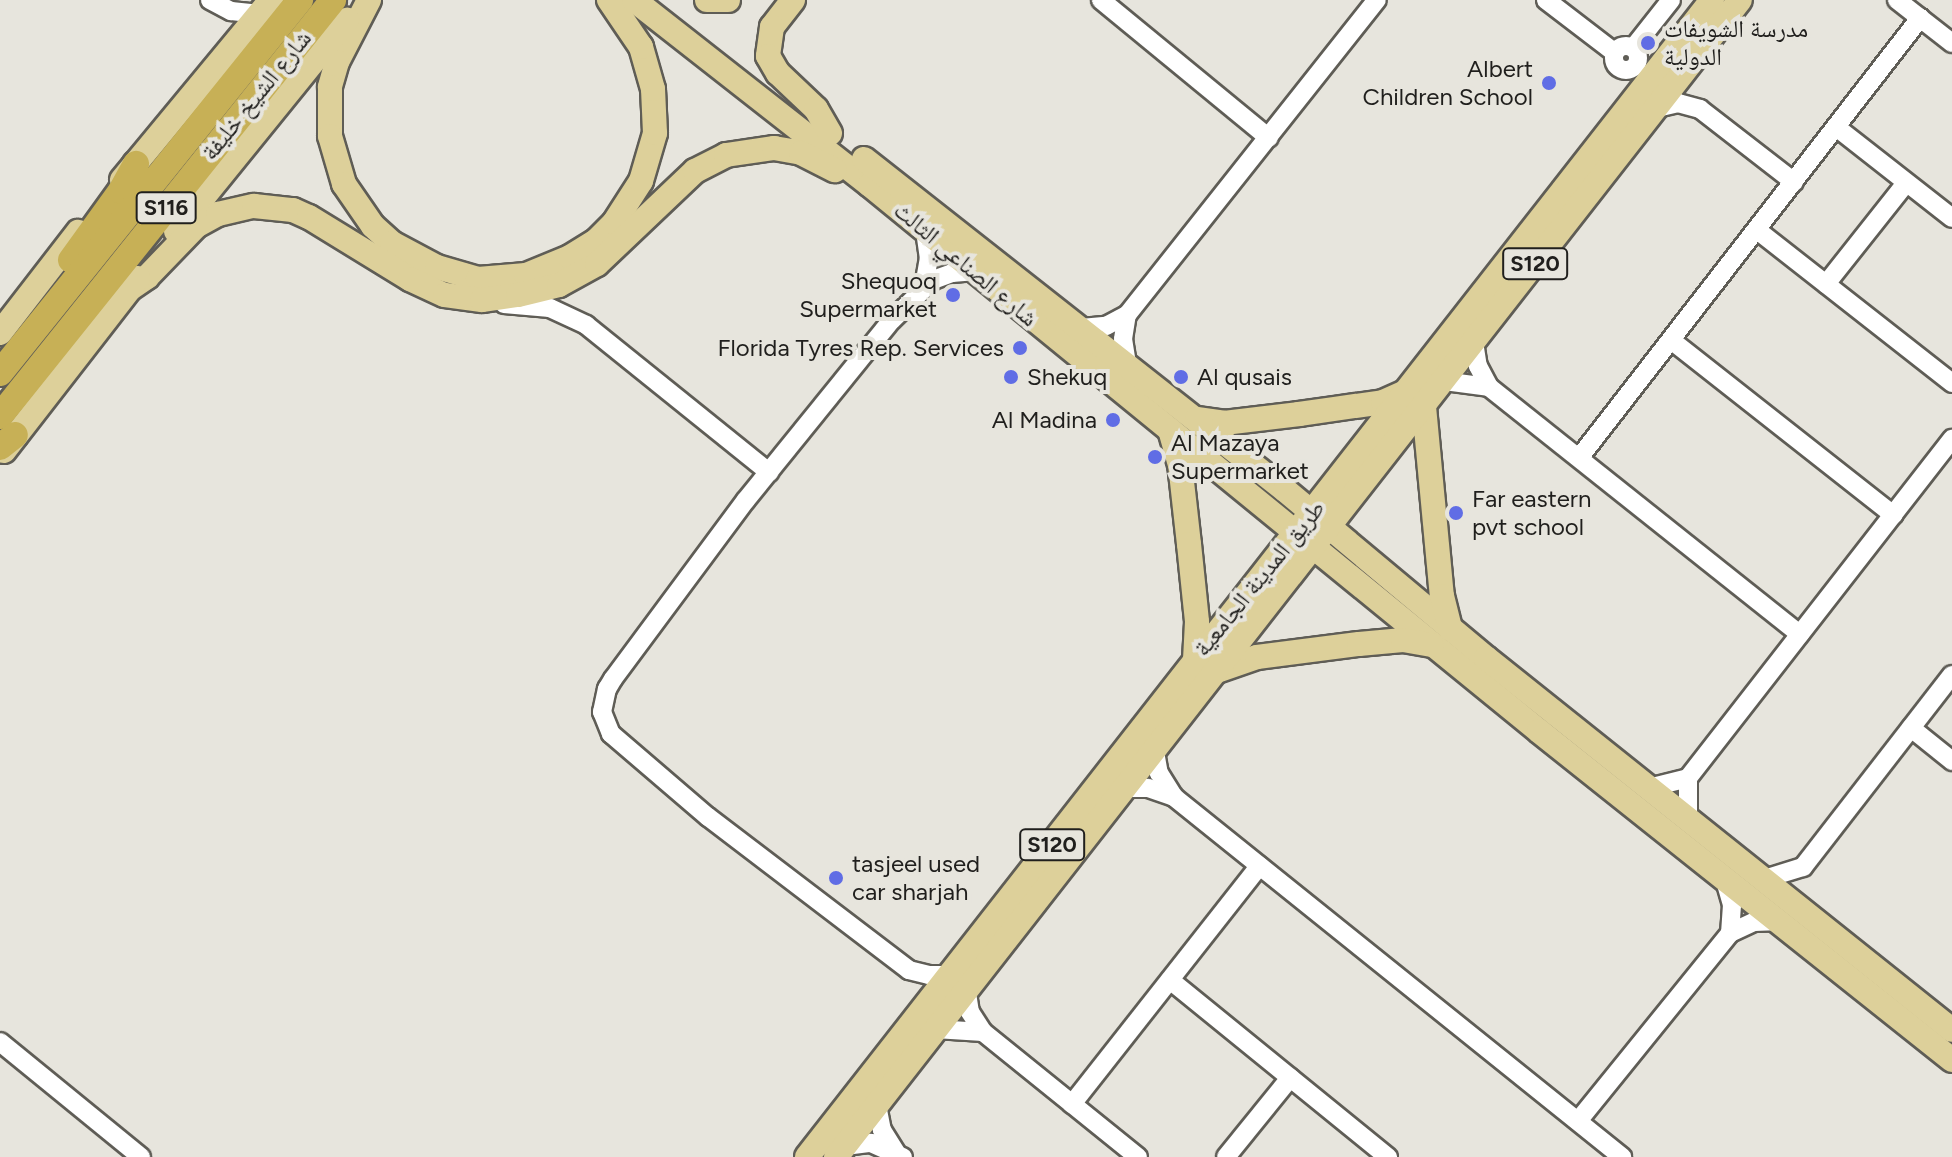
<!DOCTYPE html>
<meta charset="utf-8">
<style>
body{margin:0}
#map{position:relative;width:1952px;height:1157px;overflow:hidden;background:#e7e5dd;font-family:Figtree,"Noto Naskh Arabic",sans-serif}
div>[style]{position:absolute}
.roads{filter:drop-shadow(2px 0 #5f5d56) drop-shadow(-2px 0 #5f5d56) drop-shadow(0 2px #5f5d56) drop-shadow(0 -2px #5f5d56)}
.minor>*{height:18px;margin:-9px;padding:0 9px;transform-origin:9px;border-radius:9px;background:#fff}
.minor>.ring{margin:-9px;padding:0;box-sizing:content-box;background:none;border:18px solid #fff;border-radius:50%}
.major>*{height:24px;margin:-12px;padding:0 12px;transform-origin:12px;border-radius:12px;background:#ddd09a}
.highway>*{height:26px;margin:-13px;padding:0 13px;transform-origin:13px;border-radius:13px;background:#c7b056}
.dots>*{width:22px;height:22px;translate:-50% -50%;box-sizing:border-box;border:4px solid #e7e5dd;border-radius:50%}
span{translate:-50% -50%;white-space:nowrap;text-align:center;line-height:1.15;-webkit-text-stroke:8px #e7e5dd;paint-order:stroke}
.shield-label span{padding:2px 6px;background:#e7e5dd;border:2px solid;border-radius:6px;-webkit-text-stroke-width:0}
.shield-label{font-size:22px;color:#201f1d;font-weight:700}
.poi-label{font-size:24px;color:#201f1d}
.left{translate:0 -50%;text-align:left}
.right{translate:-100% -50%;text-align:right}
.street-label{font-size:24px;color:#201f1d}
</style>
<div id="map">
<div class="roads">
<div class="minor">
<i style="left:210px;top:0;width:24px;rotate:28deg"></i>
<i style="left:231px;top:11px;width:29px;rotate:6deg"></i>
<i style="left:1101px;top:0;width:217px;rotate:39.4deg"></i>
<i style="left:1546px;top:0;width:87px;rotate:37.5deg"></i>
<i style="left:1897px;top:0;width:70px;rotate:38deg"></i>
<i class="ring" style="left:1614px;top:46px;width:6px;height:6px"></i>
<i style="left:1633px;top:48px;width:61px;rotate:-51.6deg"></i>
<i style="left:1657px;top:108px;width:22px;rotate:-13deg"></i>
<i style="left:1678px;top:103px;width:23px;rotate:15deg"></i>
<i style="left:1700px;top:109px;width:119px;rotate:37.8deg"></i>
<i style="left:1836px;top:127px;width:147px;rotate:38.1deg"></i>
<i style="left:1757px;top:230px;width:248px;rotate:38.1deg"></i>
<i style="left:1826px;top:284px;width:129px;rotate:-51.6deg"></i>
<i style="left:924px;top:286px;width:27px;rotate:-80deg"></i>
<i style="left:929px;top:259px;width:27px;rotate:-98deg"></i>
<i style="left:504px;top:304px;width:46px;rotate:5deg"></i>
<i style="left:550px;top:308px;width:40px;rotate:25deg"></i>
<i style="left:586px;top:325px;width:235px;rotate:38.8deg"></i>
<i style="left:1081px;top:328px;width:25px;rotate:-5deg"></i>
<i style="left:1106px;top:326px;width:24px;rotate:-28deg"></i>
<i style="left:1127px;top:315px;width:402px;rotate:-51.6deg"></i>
<i style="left:1671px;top:340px;width:283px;rotate:38.2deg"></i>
<i style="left:1474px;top:342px;width:24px;rotate:81deg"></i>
<i style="left:1478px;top:366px;width:24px;rotate:62deg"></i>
<i style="left:1489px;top:387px;width:397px;rotate:38.5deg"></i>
<i style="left:1127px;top:364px;width:25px;rotate:-99deg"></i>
<i style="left:1123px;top:339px;width:24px;rotate:-81deg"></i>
<i style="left:1444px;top:381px;width:45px;rotate:7.6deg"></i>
<i style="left:1579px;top:458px;width:557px;rotate:-52.22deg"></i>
<i style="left:1911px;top:728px;width:53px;rotate:38.8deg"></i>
<i style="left:1154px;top:746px;width:27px;rotate:80deg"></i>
<i style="left:1159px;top:773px;width:28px;rotate:58deg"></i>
<i style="left:1174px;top:797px;width:575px;rotate:38.78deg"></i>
<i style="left:1121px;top:788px;width:27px"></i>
<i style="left:1148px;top:788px;width:28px;rotate:19deg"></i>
<i style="left:1648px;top:788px;width:41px;rotate:-14deg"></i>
<i style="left:1688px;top:778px;width:430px;rotate:-52.1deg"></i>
<i style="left:1688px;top:818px;width:40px;rotate:-90deg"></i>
<i style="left:1724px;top:877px;width:29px;rotate:74deg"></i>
<i style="left:1732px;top:905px;width:28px;rotate:94deg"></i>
<i style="left:1764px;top:879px;width:41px;rotate:-17.1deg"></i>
<i style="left:1803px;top:867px;width:243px;rotate:-52.2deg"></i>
<i style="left:950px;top:975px;width:21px;rotate:180deg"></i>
<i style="left:929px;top:975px;width:21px;rotate:-166deg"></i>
<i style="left:909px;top:970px;width:253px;rotate:-142.7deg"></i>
<i style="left:708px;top:817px;width:128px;rotate:-139.4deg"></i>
<i style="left:611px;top:734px;width:24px;rotate:-112deg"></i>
<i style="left:602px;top:712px;width:24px;rotate:-78deg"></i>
<i style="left:607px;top:689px;width:12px;rotate:-59deg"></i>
<i style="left:613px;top:679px;width:223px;rotate:-53.4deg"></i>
<i style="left:746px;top:500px;width:232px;rotate:-51deg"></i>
<i style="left:892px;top:320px;width:57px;rotate:-44.3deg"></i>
<i style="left:933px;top:280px;width:20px;rotate:-20deg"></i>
<i style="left:952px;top:273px;width:21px;rotate:-5deg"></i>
<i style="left:1170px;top:980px;width:281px;rotate:39.1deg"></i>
<i style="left:966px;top:987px;width:25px;rotate:81deg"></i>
<i style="left:970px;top:1012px;width:24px;rotate:57deg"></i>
<i style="left:983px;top:1032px;width:199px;rotate:38.9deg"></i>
<i style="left:935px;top:1029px;width:48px;rotate:3.6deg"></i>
<i style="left:0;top:1042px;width:182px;rotate:39.2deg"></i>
<i style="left:1072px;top:1104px;width:303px;rotate:-51.8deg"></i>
<i style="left:877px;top:1105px;width:25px;rotate:79deg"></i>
<i style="left:882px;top:1130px;width:26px;rotate:58deg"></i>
<i style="left:1578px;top:1121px;width:242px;rotate:-51deg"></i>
<i style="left:1730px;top:933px;width:26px;rotate:-25deg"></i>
<i style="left:1754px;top:922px;width:27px;rotate:-2deg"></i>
<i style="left:845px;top:1146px;width:26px;rotate:-7deg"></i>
<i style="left:871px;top:1143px;width:35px;rotate:24deg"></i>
<i style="left:1226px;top:1157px;width:102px;rotate:-51deg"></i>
</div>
<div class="major">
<i style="left:369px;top:0;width:70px;rotate:117.3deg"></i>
<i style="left:337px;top:62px;width:26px;rotate:106deg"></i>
<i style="left:330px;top:87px;width:49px;rotate:90deg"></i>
<i style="left:330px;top:136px;width:50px;rotate:73.7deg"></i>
<i style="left:344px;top:184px;width:51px;rotate:55.4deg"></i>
<i style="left:373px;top:226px;width:25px;rotate:42deg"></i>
<i style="left:392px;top:243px;width:51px;rotate:28.1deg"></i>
<i style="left:437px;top:267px;width:43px;rotate:16.3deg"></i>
<i style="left:478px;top:279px;width:48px;rotate:-4.8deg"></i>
<i style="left:526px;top:275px;width:48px;rotate:-22.2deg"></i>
<i style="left:570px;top:257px;width:31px;rotate:-32deg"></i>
<i style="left:596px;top:241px;width:25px;rotate:-45deg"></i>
<i style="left:614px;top:223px;width:50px;rotate:-57.3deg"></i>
<i style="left:641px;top:181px;width:50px;rotate:-73.7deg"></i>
<i style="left:655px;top:133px;width:44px;rotate:-92.6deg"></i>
<i style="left:653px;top:89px;width:44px;rotate:-105.9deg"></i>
<i style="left:641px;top:47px;width:57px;rotate:-124.2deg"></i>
<i style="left:634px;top:0;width:300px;rotate:38.1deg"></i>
<i style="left:870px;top:185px;width:864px;rotate:39.22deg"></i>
<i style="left:1539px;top:731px;width:528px;rotate:38.54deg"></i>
<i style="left:707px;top:0;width:21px"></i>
<i style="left:793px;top:0;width:34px;rotate:128deg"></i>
<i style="left:772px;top:27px;width:29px;rotate:98deg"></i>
<i style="left:768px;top:56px;width:20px;rotate:60deg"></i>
<i style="left:778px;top:73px;width:52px;rotate:43.5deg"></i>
<i style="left:816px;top:109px;width:28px;rotate:60deg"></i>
<i style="left:864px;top:159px;width:536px;rotate:38.18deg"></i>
<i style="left:1285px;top:490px;width:262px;rotate:39.9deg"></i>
<i style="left:1486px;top:658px;width:596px;rotate:38.6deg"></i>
<i style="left:122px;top:180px;width:234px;rotate:-50.4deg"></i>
<i style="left:176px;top:231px;width:272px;rotate:-51deg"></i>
<i style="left:128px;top:290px;width:23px;rotate:-34deg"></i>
<i style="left:147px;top:277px;width:71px;rotate:-46.1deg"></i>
<i style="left:196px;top:226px;width:25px;rotate:-29deg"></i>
<i style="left:218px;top:214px;width:37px;rotate:-13deg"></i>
<i style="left:254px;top:206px;width:39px;rotate:6deg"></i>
<i style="left:293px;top:210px;width:17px;rotate:24deg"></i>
<i style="left:309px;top:217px;width:119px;rotate:31.5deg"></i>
<i style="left:410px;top:279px;width:38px;rotate:25deg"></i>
<i style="left:445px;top:295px;width:37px;rotate:8deg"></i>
<i style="left:482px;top:300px;width:36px;rotate:-8deg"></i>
<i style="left:518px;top:295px;width:42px;rotate:-13.7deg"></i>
<i style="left:559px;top:285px;width:43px;rotate:-28.9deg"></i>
<i style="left:597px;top:264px;width:135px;rotate:-43.5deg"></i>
<i style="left:695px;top:171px;width:35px;rotate:-27deg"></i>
<i style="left:726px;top:155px;width:49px;rotate:-8.3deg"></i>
<i style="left:774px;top:148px;width:27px;rotate:10deg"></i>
<i style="left:801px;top:153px;width:38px;rotate:27deg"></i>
<i style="left:0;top:333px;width:128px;rotate:-52.3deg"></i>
<i style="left:1424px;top:407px;width:190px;rotate:84.6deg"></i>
<i style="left:1442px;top:596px;width:34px;rotate:76deg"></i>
<i style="left:1197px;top:419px;width:27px;rotate:8deg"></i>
<i style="left:1224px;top:423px;width:76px;rotate:-6.8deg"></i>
<i style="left:1299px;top:414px;width:85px;rotate:-8.1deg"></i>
<i style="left:1383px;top:402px;width:27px;rotate:-24deg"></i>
<i style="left:1170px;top:430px;width:35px;rotate:74deg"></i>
<i style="left:1180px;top:464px;width:81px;rotate:83.6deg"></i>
<i style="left:1189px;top:544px;width:78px;rotate:84.1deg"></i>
<i style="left:1197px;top:622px;width:35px;rotate:93deg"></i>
<i style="left:4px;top:451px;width:219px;rotate:-52.2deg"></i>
<i style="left:1217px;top:671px;width:42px;rotate:-19.3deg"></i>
<i style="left:1257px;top:657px;width:103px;rotate:-7.3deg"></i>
<i style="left:1359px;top:644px;width:44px;rotate:-5.2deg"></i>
<i style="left:1403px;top:640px;width:29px;rotate:10deg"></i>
<i style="left:807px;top:1157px;width:1469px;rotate:-51.97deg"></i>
<i style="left:836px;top:1157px;width:1468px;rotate:-52deg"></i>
</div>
<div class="highway">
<i style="left:71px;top:260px;width:85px;rotate:-54.1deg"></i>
<i style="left:121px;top:191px;width:31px;rotate:-61deg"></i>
<i style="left:0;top:373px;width:479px;rotate:-51.2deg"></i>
<i style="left:0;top:416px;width:533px;rotate:-51.32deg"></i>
<i style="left:0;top:447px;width:19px;rotate:-39deg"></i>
</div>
</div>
<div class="dots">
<i style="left:1648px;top:43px;background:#606de5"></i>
<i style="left:1549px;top:83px;background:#606de5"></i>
<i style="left:953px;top:295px;background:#606de5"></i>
<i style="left:1020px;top:348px;background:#606de5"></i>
<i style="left:1011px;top:377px;background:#606de5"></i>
<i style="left:1181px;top:377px;background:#606de5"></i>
<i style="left:1113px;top:420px;background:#606de5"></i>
<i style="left:1155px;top:457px;background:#606de5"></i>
<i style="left:1456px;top:513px;background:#606de5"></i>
<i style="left:836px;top:878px;background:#606de5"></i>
</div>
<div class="shield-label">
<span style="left:166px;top:208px">S116</span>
<span style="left:1535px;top:264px">S120</span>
<span style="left:1052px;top:845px">S120</span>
</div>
<div class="poi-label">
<span class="left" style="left:1664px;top:43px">مدرسة الشويفات<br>الدولية</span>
<span class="right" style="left:1533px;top:83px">Albert<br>Children School</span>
<span class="right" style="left:937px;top:295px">Shequoq<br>Supermarket</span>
<span class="right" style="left:1004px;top:348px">Florida Tyres Rep. Services</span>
<span class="left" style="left:1027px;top:377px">Shekuq</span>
<span class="left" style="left:1197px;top:377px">Al qusais</span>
<span class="right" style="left:1097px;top:420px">Al Madina</span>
<span class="left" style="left:1171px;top:457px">Al Mazaya<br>Supermarket</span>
<span class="left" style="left:1472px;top:513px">Far eastern<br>pvt school</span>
<span class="left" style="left:852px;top:878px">tasjeel used<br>car sharjah</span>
</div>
<div class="street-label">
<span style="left:256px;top:95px;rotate:-51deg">شارع الشيخ خليفة</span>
<span style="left:966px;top:264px;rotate:40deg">شارع الصناعي الثالث</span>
<span style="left:1259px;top:578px;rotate:-51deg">طريق المدينة الجامعية</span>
</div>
</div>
